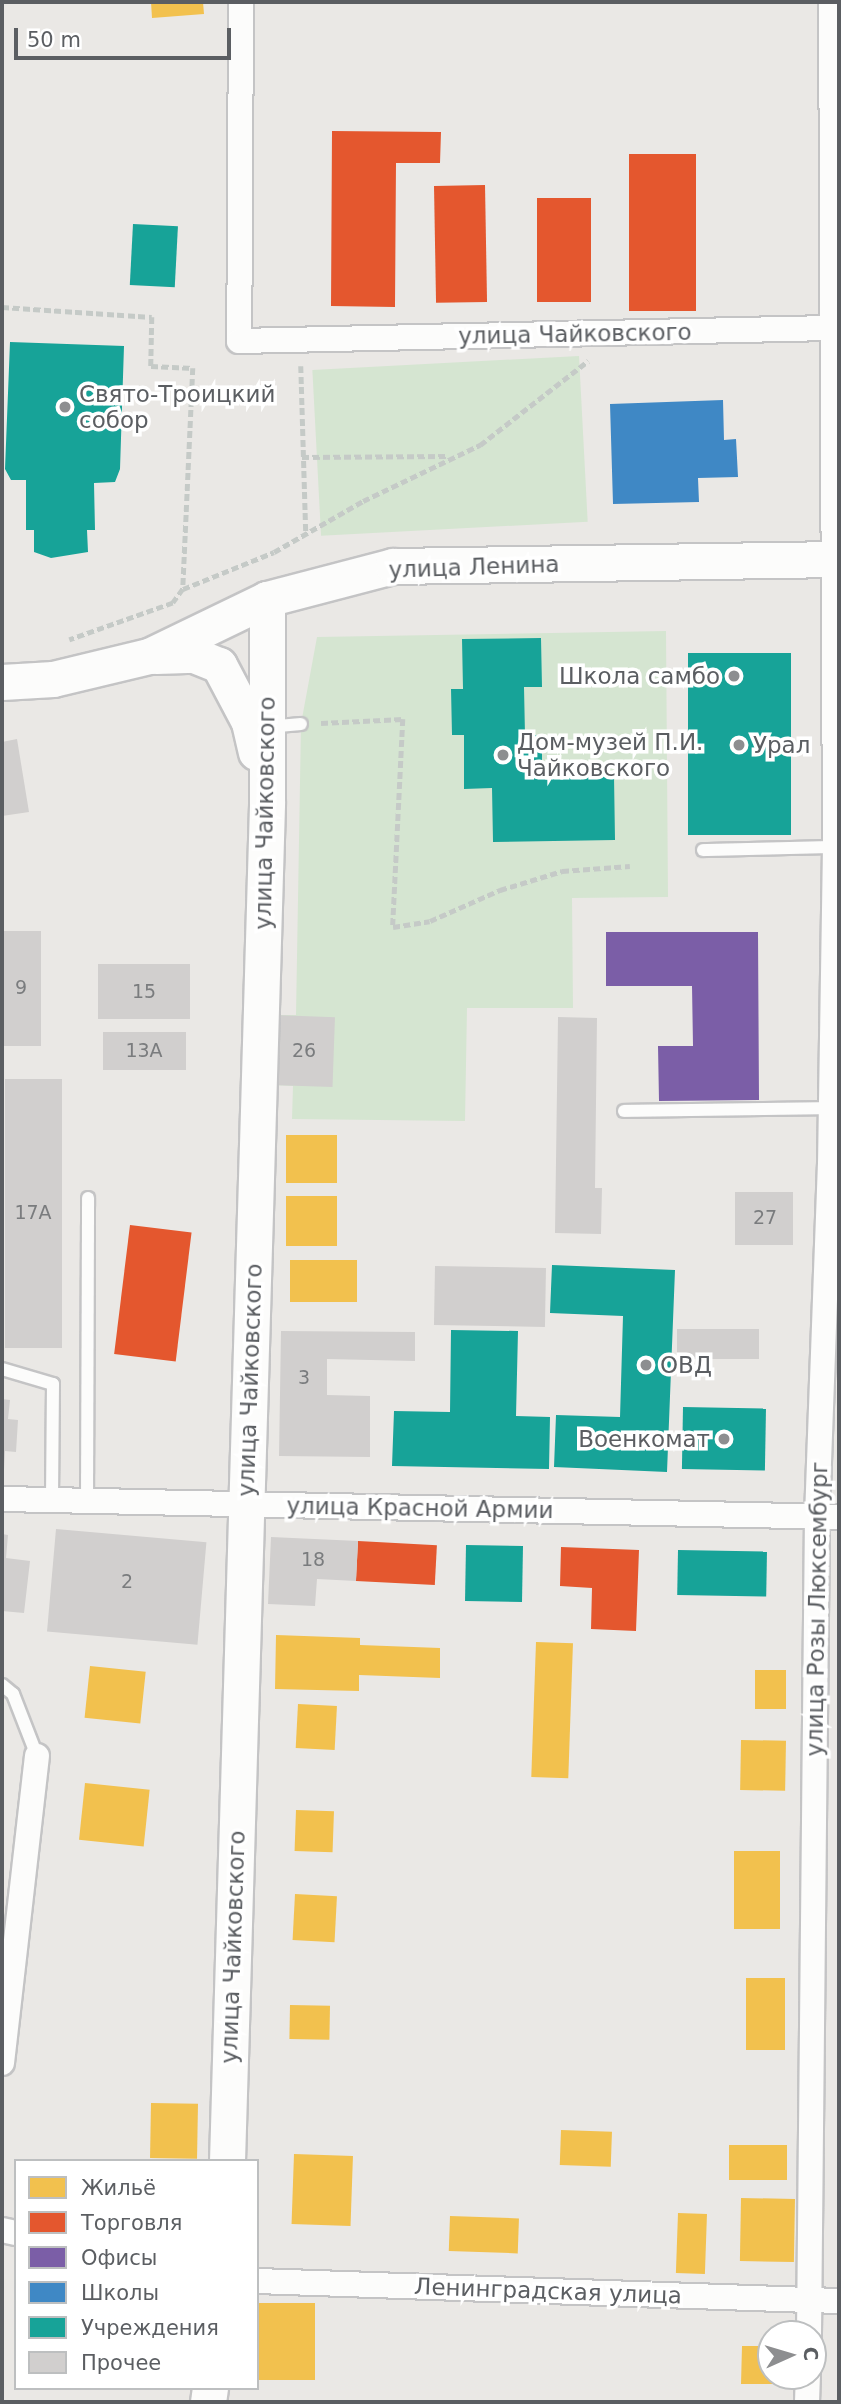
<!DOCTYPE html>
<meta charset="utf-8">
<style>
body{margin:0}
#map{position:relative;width:841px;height:2404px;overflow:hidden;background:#eae8e5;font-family:"DejaVu Sans",sans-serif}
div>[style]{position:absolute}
.green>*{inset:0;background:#d5e5d1;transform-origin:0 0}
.homes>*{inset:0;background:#f2c14e;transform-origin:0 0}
.shops>*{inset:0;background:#e4572e;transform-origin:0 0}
.offices>*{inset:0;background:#7b5ea7}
.schools>*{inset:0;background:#3f88c5}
.public>*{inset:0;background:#17a398;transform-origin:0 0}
.building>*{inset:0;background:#d1cfce;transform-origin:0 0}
.path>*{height:4.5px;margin-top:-2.25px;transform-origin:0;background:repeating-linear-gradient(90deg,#c5cac7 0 7px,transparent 0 10.5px)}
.roads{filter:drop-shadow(2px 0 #c4c4c5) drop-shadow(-2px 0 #c4c4c5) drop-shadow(0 2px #c4c4c5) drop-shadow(0 -2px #c4c4c5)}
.lane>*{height:12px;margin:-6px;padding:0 6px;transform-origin:6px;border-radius:6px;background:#fcfcfb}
.street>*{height:24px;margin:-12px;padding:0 12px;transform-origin:12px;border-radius:12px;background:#fcfcfb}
.secondary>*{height:35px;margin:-17.5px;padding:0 17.5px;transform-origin:17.5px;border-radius:17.5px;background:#fcfcfb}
.dots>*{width:19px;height:19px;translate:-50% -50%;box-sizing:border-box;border:4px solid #fff;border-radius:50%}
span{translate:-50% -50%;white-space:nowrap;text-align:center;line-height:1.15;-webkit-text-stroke:7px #fff;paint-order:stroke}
.number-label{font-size:19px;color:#7a7c7e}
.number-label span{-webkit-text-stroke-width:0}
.street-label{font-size:23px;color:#5b5e62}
.poi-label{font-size:23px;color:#5b5e62}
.left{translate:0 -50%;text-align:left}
.right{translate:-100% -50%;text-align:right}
.frame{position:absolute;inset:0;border:4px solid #5b5e62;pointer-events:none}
.legend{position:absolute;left:14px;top:2159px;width:245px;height:231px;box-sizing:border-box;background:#fff;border:2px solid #bdbfc0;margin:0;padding:9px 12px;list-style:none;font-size:21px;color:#5b5e62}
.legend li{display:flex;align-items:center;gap:14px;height:35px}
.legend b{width:35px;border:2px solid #bdbfc0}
.north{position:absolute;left:757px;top:2320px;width:70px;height:70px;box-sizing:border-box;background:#fff;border:2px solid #bdbfc0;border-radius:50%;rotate:86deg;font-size:19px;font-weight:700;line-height:28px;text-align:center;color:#5b5e62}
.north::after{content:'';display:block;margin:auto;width:24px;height:32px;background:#8d8e90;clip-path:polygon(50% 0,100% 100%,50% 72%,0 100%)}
.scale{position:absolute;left:14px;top:28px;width:217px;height:32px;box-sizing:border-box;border:4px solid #5b5e62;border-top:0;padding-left:9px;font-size:21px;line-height:24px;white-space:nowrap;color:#5b5e62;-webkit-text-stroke:5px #fff;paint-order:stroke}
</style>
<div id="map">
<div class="green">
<i style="left:579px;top:356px;width:166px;height:267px;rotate:87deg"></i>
<i style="clip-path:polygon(666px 631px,668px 897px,572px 898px,573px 1008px,467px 1008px,465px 1121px,292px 1119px,293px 1086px,272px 1085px,274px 1015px,296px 1015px,301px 724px,317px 637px)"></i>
</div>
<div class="homes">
<i style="clip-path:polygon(151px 2px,203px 2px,204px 14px,152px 18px)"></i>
<i style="left:286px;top:1135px;width:51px;height:48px"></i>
<i style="left:286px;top:1196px;width:51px;height:50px"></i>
<i style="left:290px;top:1260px;width:67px;height:42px"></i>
<i style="clip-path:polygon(276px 1635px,360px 1638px,360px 1645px,440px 1648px,440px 1678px,359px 1675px,359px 1691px,275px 1689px)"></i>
<i style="left:536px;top:1642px;width:37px;height:135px;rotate:2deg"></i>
<i style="left:90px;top:1666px;width:56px;height:52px;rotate:6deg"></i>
<i style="left:755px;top:1670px;width:31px;height:39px"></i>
<i style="left:298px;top:1704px;width:39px;height:44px;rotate:3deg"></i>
<i style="left:741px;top:1740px;width:45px;height:50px;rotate:1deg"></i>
<i style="left:85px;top:1783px;width:65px;height:57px;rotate:6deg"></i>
<i style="left:296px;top:1810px;width:38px;height:41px;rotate:2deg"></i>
<i style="left:734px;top:1851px;width:46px;height:78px"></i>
<i style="left:295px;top:1894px;width:42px;height:46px;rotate:3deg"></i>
<i style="left:746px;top:1978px;width:39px;height:72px"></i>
<i style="left:290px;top:2005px;width:40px;height:34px;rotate:1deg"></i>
<i style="left:151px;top:2103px;width:47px;height:55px;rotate:1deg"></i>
<i style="left:561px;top:2130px;width:51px;height:35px;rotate:2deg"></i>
<i style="left:729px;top:2145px;width:58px;height:35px"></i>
<i style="left:294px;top:2154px;width:59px;height:70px;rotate:2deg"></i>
<i style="left:741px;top:2198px;width:54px;height:63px;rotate:1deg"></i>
<i style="left:678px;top:2213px;width:29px;height:60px;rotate:2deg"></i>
<i style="left:450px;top:2216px;width:69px;height:35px;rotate:2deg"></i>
<i style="left:257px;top:2303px;width:58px;height:77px"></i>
<i style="clip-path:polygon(742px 2346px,771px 2346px,771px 2376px,781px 2376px,781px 2384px,741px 2384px)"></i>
</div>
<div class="shops">
<i style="clip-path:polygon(332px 131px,441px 132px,440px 163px,396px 163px,395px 307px,331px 306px)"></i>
<i style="left:629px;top:154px;width:67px;height:157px"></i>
<i style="left:485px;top:185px;width:117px;height:51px;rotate:89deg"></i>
<i style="left:537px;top:198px;width:54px;height:104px"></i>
<i style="left:130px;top:1225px;width:62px;height:130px;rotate:7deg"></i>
<i style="left:358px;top:1541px;width:79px;height:40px;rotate:3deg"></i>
<i style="clip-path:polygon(561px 1547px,639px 1550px,636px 1631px,591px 1629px,592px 1588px,560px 1586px)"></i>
</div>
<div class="offices">
<i style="clip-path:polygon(606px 932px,758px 932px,759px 1100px,659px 1101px,658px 1046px,693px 1046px,692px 986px,606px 986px)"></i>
</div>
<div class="schools">
<i style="clip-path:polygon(723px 400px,724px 440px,736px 439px,738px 477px,698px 478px,699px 502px,613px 504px,610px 404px)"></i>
</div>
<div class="public">
<i style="left:133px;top:224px;width:45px;height:61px;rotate:3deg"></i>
<i style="clip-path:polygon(10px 342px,124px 346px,120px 469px,115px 482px,94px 483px,95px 530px,87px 530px,88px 552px,51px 558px,34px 552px,34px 530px,26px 530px,26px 480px,11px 480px,5px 469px)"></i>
<i style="clip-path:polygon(541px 638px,542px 687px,524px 687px,525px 735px,542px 735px,542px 777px,614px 776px,615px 840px,493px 842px,492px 788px,464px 789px,464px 735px,452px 735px,451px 689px,463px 689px,462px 639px)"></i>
<i style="left:791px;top:653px;width:182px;height:103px;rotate:90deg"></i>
<i style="clip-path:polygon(552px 1265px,675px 1270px,667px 1472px,554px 1467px,556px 1415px,620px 1417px,623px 1316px,550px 1313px)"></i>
<i style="clip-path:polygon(451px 1330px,518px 1331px,516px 1416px,550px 1417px,549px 1469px,392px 1466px,394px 1411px,450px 1412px)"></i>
<i style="left:683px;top:1407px;width:83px;height:62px;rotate:1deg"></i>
<i style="left:466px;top:1545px;width:57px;height:56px;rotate:1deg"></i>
<i style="left:678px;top:1550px;width:89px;height:45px;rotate:1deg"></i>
</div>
<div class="building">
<i style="clip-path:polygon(17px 739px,29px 812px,2px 816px,2px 742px)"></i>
<i style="left:2px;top:931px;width:39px;height:115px"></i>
<i style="left:98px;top:964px;width:92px;height:55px"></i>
<i style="left:274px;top:1015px;width:61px;height:70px;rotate:2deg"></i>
<i style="clip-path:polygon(558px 1017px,597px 1018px,595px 1188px,602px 1188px,601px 1234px,555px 1233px)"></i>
<i style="left:103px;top:1032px;width:83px;height:38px"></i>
<i style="left:5px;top:1079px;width:57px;height:269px"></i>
<i style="left:735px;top:1192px;width:58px;height:53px"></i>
<i style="left:435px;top:1266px;width:111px;height:59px;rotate:1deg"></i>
<i style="left:677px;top:1329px;width:82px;height:30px"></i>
<i style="clip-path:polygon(281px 1331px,415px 1332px,415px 1361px,327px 1359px,327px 1395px,370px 1396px,370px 1457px,279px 1456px)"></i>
<i style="clip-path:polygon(2px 1399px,10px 1400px,8px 1419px,18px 1420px,16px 1452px,5px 1451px,4px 1470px)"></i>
<i style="left:56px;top:1529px;width:151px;height:103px;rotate:5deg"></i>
<i style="clip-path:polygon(2px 1534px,8px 1535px,6px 1558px,30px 1561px,24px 1613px,2px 1611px)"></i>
<i style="clip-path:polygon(271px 1537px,358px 1541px,356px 1581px,317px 1579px,315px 1606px,268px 1604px)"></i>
</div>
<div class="path">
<i style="left:2px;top:307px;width:150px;rotate:3.8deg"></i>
<i style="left:152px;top:317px;width:49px;rotate:91.2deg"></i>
<i style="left:151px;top:366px;width:42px;rotate:2.7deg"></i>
<i style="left:193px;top:368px;width:221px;rotate:92.6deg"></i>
<i style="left:183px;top:589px;width:17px;rotate:126deg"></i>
<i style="left:173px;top:603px;width:110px;rotate:160.4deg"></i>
<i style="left:301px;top:366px;width:170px;rotate:88.3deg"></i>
<i style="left:302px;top:457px;width:147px;rotate:-0.4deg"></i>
<i style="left:183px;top:589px;width:98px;rotate:-22.1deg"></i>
<i style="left:274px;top:552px;width:103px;rotate:-29.8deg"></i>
<i style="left:363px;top:501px;width:130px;rotate:-25.6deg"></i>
<i style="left:480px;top:445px;width:137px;rotate:-37.9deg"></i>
<i style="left:321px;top:723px;width:82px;rotate:-2.8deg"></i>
<i style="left:403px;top:719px;width:208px;rotate:92.8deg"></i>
<i style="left:393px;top:927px;width:37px;rotate:-9deg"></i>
<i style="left:430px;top:921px;width:77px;rotate:-23.9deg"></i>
<i style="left:500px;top:890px;width:65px;rotate:-17deg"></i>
<i style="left:562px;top:871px;width:68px;rotate:-4.2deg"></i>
</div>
<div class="roads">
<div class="lane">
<i style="left:267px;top:727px;width:34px;rotate:-5deg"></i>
<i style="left:703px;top:850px;width:132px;rotate:-1.3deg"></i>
<i style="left:624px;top:1111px;width:207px;rotate:-0.8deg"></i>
<i style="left:2px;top:1369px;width:53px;rotate:16.4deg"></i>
<i style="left:53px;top:1384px;width:117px;rotate:90.5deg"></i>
<i style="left:87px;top:1502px;width:304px;rotate:-89.8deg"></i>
<i style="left:2px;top:1685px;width:14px;rotate:39deg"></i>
<i style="left:13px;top:1694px;width:66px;rotate:68.8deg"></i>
</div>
<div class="street">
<i style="left:241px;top:2px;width:339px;rotate:90.3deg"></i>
<i style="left:239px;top:341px;width:591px;rotate:-1.26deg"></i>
<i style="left:2px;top:1499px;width:837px;rotate:1.23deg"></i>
<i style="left:2px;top:2063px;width:309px;rotate:-83.5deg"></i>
<i style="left:2px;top:2230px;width:14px;rotate:12deg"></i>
<i style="left:257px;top:2281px;width:582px;rotate:1.97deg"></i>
<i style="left:809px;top:2334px;width:817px;rotate:-89.44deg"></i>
<i style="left:817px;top:1517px;width:352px;rotate:-87.9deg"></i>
<i style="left:830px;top:1165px;width:318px;rotate:-89.1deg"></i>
<i style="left:835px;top:847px;width:845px;rotate:-90.27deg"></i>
<i style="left:807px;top:2402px;width:26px;rotate:-88deg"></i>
</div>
<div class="secondary">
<i style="left:156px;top:656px;width:38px;rotate:-2deg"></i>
<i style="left:194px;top:655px;width:27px;rotate:22deg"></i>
<i style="left:219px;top:665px;width:64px;rotate:62.2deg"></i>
<i style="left:249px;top:722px;width:31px;rotate:77deg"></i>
<i style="left:2px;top:682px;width:51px;rotate:-3.4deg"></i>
<i style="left:53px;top:679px;width:99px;rotate:-13.5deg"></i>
<i style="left:149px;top:656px;width:131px;rotate:-25.8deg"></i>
<i style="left:267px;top:599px;width:130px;rotate:-14.7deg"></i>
<i style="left:393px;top:566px;width:446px;rotate:-0.9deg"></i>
<i style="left:227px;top:2161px;width:1360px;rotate:-88.31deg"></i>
<i style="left:267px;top:802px;width:203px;rotate:-90deg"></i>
<i style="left:208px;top:2402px;width:14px;rotate:-82deg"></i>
</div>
</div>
<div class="dots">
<i style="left:65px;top:407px;background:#8d8e90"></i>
<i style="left:734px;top:676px;background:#8d8e90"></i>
<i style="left:739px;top:745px;background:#8d8e90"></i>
<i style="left:503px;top:755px;background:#8d8e90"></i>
<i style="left:646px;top:1365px;background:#8d8e90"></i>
<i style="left:724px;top:1439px;background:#8d8e90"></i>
</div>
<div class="number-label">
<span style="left:21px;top:988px">9</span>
<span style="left:144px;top:992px">15</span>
<span style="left:144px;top:1051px">13А</span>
<span style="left:304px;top:1051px">26</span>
<span style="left:33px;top:1213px">17А</span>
<span style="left:765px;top:1218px">27</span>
<span style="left:304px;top:1378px">3</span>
<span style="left:313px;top:1560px">18</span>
<span style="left:127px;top:1582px">2</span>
</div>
<div class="street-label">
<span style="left:575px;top:334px;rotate:-1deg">улица Чайковского</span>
<span style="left:474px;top:567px;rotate:-2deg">улица Ленина</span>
<span style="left:265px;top:813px;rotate:-89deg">улица Чайковского</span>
<span style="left:250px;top:1380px;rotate:-88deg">улица Чайковского</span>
<span style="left:420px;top:1508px;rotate:1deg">улица Красной Армии</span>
<span style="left:817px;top:1609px;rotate:-89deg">улица Розы Люксембург</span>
<span style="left:233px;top:1947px;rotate:-88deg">улица Чайковского</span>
<span style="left:548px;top:2291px;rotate:2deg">Ленинградская улица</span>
</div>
<div class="poi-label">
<span class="left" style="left:79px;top:407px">Свято-Троицкий<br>собор</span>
<span class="right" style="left:720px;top:676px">Школа самбо</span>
<span class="left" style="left:517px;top:755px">Дом-музей П.И.<br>Чайковского</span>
<span class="left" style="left:753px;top:745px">Урал</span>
<span class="left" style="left:660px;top:1365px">ОВД</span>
<span class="right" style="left:710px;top:1439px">Военкомат</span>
</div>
<div class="frame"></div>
<ul class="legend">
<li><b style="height:19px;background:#f2c14e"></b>Жильё</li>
<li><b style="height:19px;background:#e4572e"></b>Торговля</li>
<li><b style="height:19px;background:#7b5ea7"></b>Офисы</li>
<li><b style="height:19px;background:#3f88c5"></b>Школы</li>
<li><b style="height:19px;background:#17a398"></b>Учреждения</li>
<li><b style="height:19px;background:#d1cfce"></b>Прочее</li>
</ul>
<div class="north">С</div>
<div class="scale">50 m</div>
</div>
